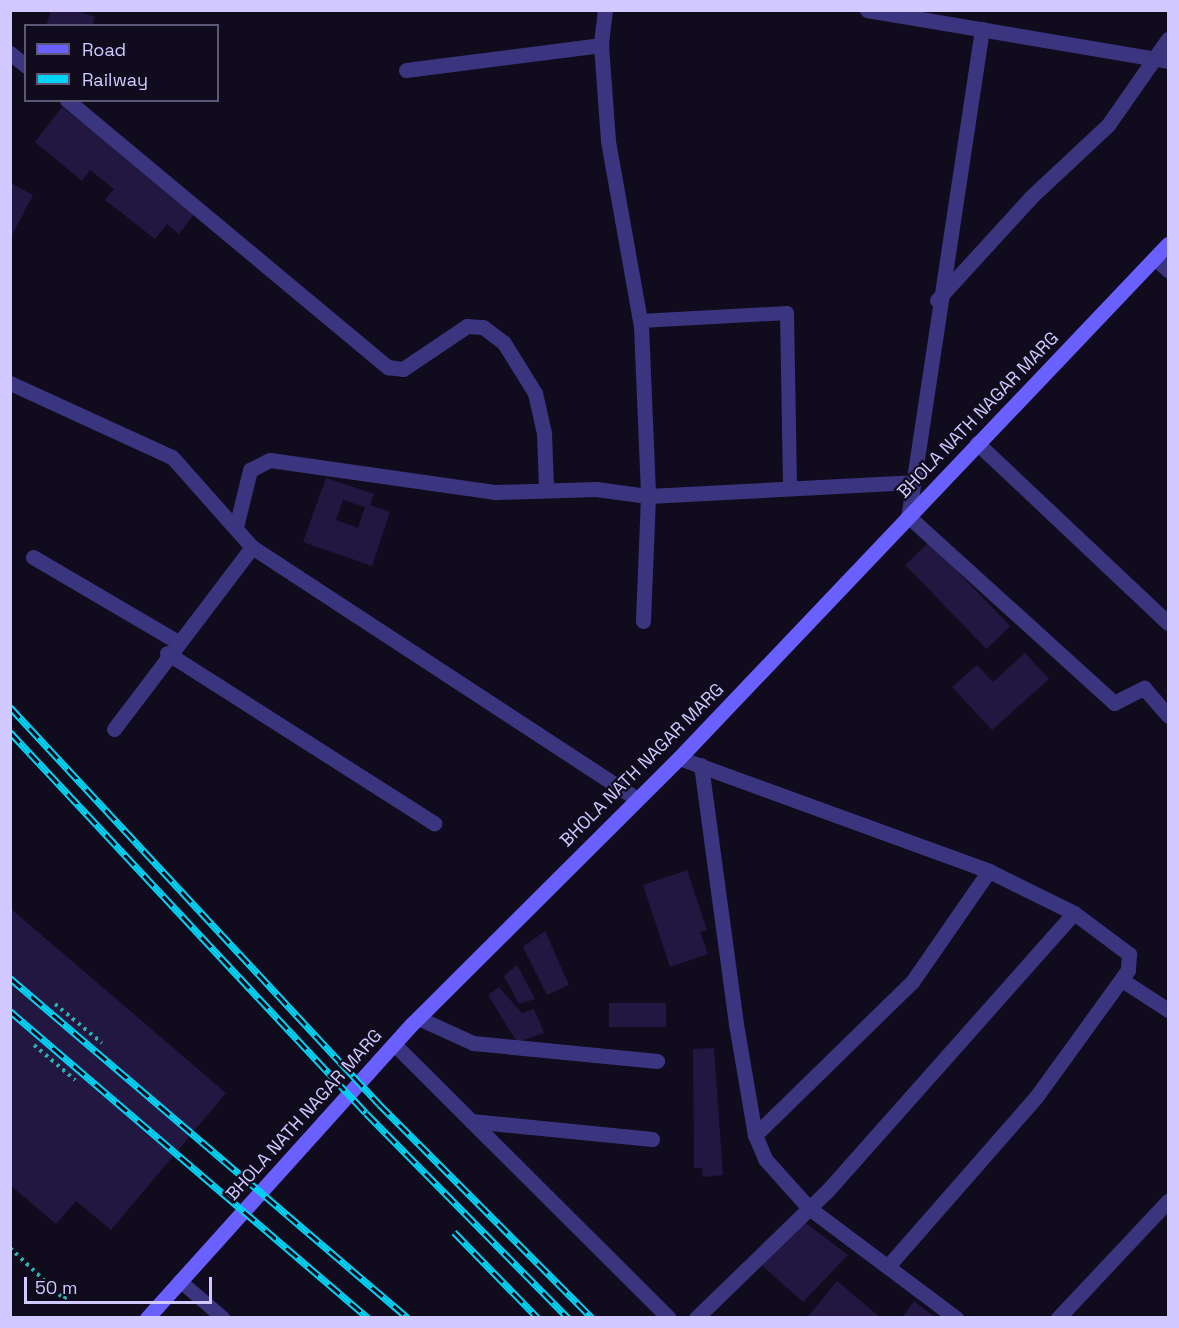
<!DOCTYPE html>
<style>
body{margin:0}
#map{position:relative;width:1179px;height:1328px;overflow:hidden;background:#100c1e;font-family:"Space Grotesk",sans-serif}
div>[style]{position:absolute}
.building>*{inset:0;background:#211740;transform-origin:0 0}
.path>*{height:4px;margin-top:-2px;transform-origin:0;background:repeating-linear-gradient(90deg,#2bb2ae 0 3px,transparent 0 7.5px)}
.lane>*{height:14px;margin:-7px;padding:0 7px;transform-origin:7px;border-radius:7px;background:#3b357f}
.street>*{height:15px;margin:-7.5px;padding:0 7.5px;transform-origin:7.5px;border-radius:7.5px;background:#3b357f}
.secondary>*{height:15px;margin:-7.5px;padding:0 7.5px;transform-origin:7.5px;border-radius:7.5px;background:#6a60ff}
.rail>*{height:7px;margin-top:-3.5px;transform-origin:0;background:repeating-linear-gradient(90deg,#100c1e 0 14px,#00d3f4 0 28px);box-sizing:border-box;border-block:2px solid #00d3f4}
span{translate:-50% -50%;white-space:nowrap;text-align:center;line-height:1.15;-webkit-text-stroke:4.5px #100c1e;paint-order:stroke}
.street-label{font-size:18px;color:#d1c9ff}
.frame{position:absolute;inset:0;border:12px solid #d1c9ff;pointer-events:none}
.legend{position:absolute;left:24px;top:24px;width:195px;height:78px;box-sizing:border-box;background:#100c1e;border:2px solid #5d5878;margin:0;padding:8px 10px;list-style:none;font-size:18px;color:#d1c9ff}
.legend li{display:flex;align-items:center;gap:12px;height:30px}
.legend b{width:30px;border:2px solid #5d5878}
.scale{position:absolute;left:24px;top:1277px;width:188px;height:27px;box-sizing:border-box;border:3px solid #d1c9ff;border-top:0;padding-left:8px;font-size:18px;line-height:21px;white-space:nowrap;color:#d1c9ff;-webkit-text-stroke:4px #100c1e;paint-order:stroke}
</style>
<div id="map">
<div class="building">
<i style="clip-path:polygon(51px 10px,74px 10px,95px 17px,92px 26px,46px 26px)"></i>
<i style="clip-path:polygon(62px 107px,196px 212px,179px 234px,167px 224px,155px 239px,105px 200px,114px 189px,90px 170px,82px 181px,35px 142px)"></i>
<i style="clip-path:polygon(10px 183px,33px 195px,10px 239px)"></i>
<i style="clip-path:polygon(evenodd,326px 478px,374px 494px,370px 505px,390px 512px,372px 566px,303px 542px,326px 478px,343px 500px,365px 507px,358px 528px,336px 520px,343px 500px)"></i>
<i style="left:929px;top:542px;width:117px;height:33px;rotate:46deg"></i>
<i style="clip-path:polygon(1025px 653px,1049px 679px,992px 730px,952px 687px,977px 665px,993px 682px)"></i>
<i style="clip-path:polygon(687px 870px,707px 930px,700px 932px,708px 954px,670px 967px,643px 885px)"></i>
<i style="clip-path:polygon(10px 908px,226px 1093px,111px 1230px,76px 1201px,56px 1224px,10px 1185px)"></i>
<i style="clip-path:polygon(545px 931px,569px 985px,547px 995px,523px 947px)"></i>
<i style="clip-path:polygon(517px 965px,535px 999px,519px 1004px,504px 976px)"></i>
<i style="clip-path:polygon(499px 987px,522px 1013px,534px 1009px,544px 1033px,517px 1042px,488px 995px)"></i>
<i style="left:609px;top:1003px;width:57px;height:24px"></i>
<i style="clip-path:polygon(714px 1048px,723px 1175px,703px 1177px,702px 1168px,694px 1168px,693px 1049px)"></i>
<i style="clip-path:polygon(803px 1221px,848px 1255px,803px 1302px,758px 1262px)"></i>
<i style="clip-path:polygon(837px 1281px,881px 1318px,807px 1318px)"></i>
<i style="clip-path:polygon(914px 1301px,936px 1318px,902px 1318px)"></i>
</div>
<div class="path">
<i style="left:55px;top:1004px;width:61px;rotate:39.7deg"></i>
<i style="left:34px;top:1045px;width:54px;rotate:40.5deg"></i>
<i style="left:10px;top:1248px;width:74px;rotate:43.4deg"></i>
<i style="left:64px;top:1299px;width:14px;rotate:-51deg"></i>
</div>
<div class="lane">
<i style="left:640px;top:321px;width:147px;rotate:-3.1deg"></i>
<i style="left:787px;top:313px;width:175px;rotate:89deg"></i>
<i style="left:180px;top:1281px;width:57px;rotate:40.7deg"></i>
</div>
<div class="street">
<i style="left:605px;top:10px;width:35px;rotate:97deg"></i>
<i style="left:601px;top:45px;width:96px;rotate:85.8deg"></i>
<i style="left:608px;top:141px;width:188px;rotate:79.9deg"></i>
<i style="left:641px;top:326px;width:170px;rotate:87.6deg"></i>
<i style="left:648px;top:496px;width:125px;rotate:92.3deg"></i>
<i style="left:867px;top:10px;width:305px;rotate:9.6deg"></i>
<i style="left:982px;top:29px;width:493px;rotate:98.6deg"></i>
<i style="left:908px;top:516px;width:278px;rotate:42.2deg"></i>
<i style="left:1114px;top:703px;width:34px;rotate:-27deg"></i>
<i style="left:1144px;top:688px;width:37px;rotate:49deg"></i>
<i style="left:10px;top:53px;width:21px;rotate:39deg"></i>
<i style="left:406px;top:70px;width:197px;rotate:-7.3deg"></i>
<i style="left:67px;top:100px;width:418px;rotate:39.8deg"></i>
<i style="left:388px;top:367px;width:15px;rotate:8deg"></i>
<i style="left:403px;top:369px;width:77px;rotate:-33.9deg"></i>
<i style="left:467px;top:326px;width:16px;rotate:4deg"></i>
<i style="left:483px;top:327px;width:26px;rotate:37deg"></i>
<i style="left:504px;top:343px;width:59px;rotate:58.2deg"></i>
<i style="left:535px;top:393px;width:41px;rotate:77.3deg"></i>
<i style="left:544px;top:433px;width:55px;rotate:87.9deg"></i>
<i style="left:1155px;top:258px;width:18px;rotate:43deg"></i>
<i style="left:937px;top:300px;width:139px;rotate:-47.6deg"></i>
<i style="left:1031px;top:197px;width:105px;rotate:-43.1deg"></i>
<i style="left:1108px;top:125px;width:105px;rotate:-55.1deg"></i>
<i style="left:10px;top:383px;width:178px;rotate:24.6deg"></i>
<i style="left:172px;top:457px;width:120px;rotate:48.4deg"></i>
<i style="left:252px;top:547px;width:460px;rotate:33.2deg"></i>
<i style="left:977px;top:443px;width:262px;rotate:43.3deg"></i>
<i style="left:236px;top:527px;width:59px;rotate:-76.2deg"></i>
<i style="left:250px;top:470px;width:22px;rotate:-27deg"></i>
<i style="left:270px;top:460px;width:228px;rotate:8.1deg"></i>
<i style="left:496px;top:492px;width:100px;rotate:-1.7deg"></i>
<i style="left:596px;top:489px;width:52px;rotate:7.7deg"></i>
<i style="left:648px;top:496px;width:265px;rotate:-3deg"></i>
<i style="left:33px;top:557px;width:166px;rotate:30.4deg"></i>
<i style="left:167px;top:653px;width:317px;rotate:32.5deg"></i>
<i style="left:114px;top:729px;width:228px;rotate:-52.8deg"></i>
<i style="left:679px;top:758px;width:330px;rotate:20deg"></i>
<i style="left:989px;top:871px;width:95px;rotate:26.3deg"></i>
<i style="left:1074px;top:913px;width:69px;rotate:36.7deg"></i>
<i style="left:1129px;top:954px;width:16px;rotate:94deg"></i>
<i style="left:1128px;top:970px;width:157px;rotate:125.9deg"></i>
<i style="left:1036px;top:1097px;width:225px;rotate:131.2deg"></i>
<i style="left:701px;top:765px;width:261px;rotate:82.3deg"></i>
<i style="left:736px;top:1024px;width:113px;rotate:80.3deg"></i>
<i style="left:755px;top:1135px;width:26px;rotate:67deg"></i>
<i style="left:765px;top:1159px;width:66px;rotate:48.1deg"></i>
<i style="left:809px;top:1208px;width:184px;rotate:36.8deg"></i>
<i style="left:1122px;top:980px;width:55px;rotate:33.1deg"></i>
<i style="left:418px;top:1018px;width:60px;rotate:24.4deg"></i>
<i style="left:473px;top:1043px;width:185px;rotate:5.6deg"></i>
<i style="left:394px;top:1044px;width:388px;rotate:44.9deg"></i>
<i style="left:471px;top:1121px;width:182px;rotate:5.7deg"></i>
<i style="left:755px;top:1135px;width:219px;rotate:-44.3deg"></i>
<i style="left:912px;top:982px;width:135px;rotate:-55.3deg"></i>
<i style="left:696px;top:1318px;width:184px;rotate:-44.1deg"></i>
<i style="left:828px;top:1190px;width:370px;rotate:-48.4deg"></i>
<i style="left:1058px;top:1318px;width:161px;rotate:-46.8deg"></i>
</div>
<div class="secondary">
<i style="left:147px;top:1318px;width:396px;rotate:-48deg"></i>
<i style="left:412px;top:1024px;width:377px;rotate:-44.9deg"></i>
<i style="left:679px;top:758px;width:709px;rotate:-46.43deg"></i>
</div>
<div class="rail">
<i style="left:10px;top:707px;width:542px;rotate:47.09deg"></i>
<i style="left:379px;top:1104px;width:302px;rotate:45.1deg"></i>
<i style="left:10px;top:732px;width:521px;rotate:46.94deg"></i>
<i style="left:366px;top:1113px;width:288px;rotate:45.4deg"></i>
<i style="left:10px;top:978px;width:523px;rotate:40.51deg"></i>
<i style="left:10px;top:1011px;width:472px;rotate:40.6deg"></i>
<i style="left:454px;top:1232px;width:120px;rotate:45.7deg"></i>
</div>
<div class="street-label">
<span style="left:978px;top:415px;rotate:-46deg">BHOLA NATH NAGAR MARG</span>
<span style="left:642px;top:765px;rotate:-45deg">BHOLA NATH NAGAR MARG</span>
<span style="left:304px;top:1115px;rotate:-48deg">BHOLA NATH NAGAR MARG</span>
</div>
<div class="frame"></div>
<ul class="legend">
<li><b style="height:8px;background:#6a60ff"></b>Road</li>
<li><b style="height:8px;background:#00d3f4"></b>Railway</li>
</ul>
<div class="scale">50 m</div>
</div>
